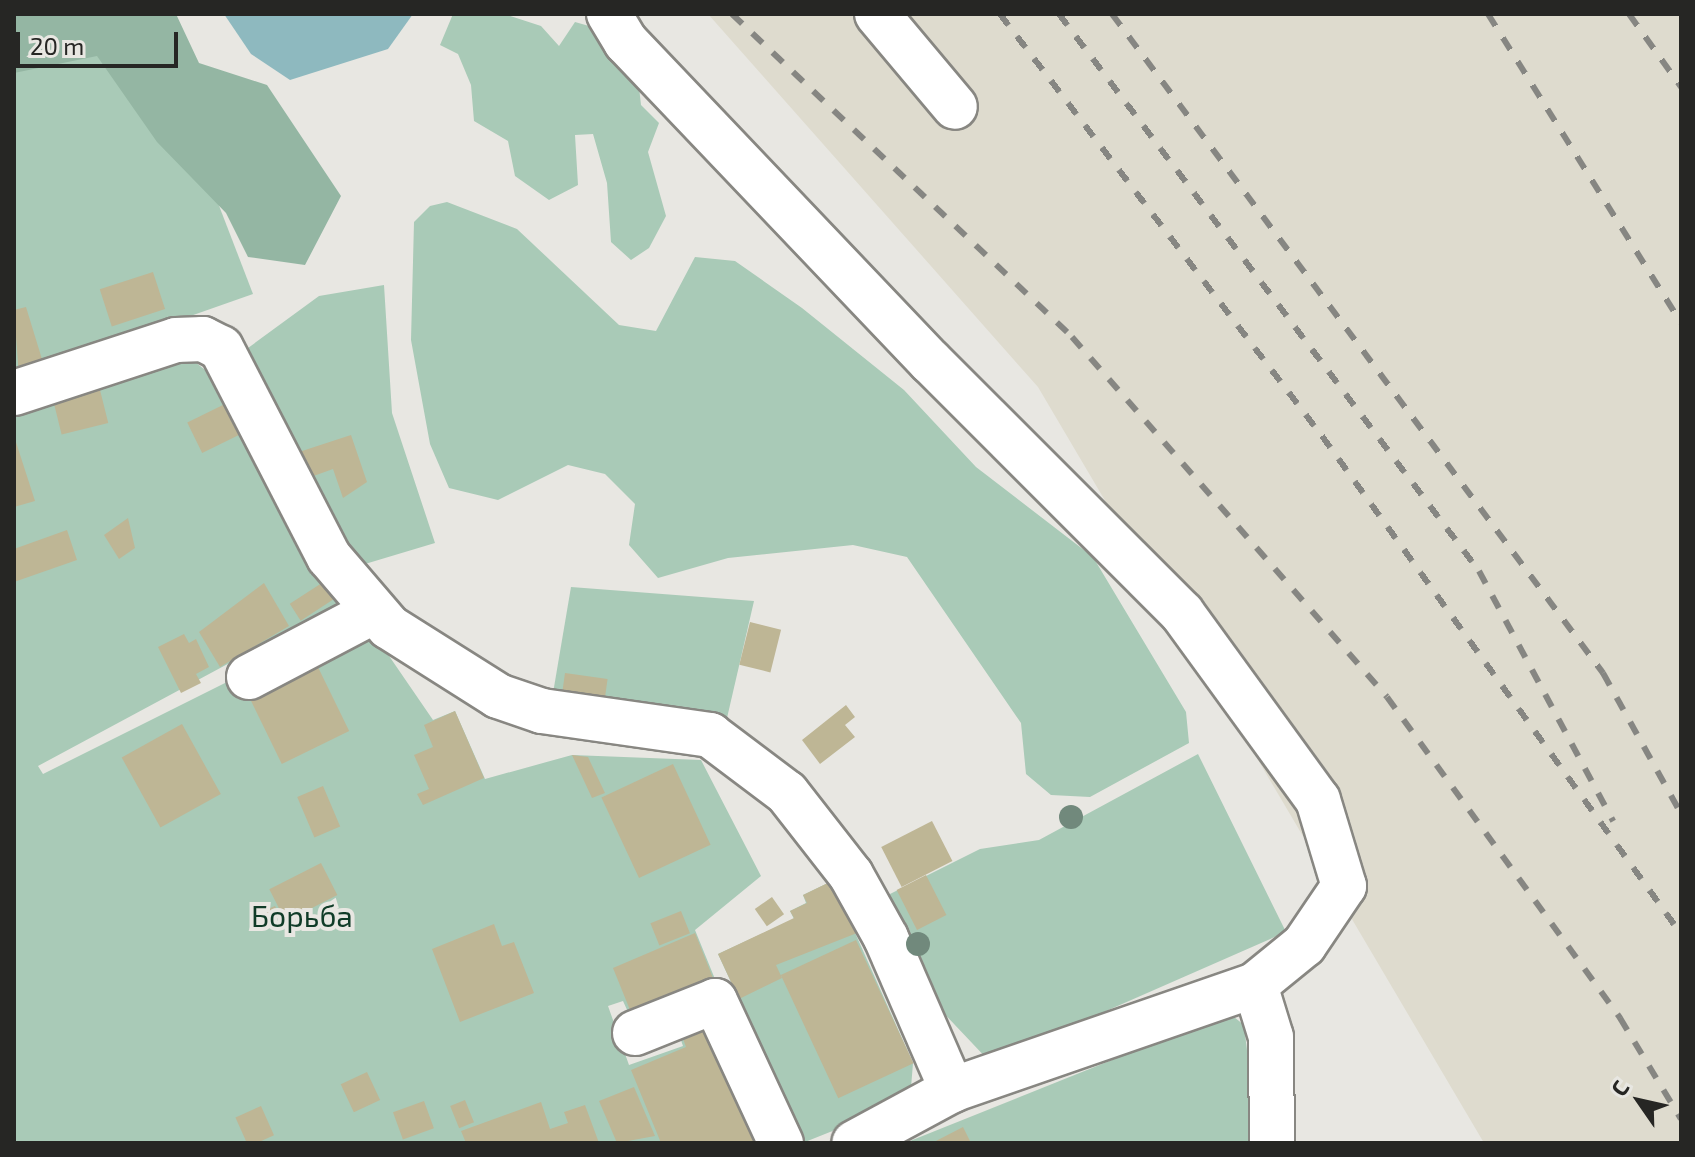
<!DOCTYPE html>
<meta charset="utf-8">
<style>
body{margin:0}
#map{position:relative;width:1695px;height:1157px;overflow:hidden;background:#e8e7e2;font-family:"Exo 2",sans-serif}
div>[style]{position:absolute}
.built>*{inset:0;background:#dedbce}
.green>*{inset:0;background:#a9cab7}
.forest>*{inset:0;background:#94b6a3}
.water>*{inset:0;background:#8eb9bf}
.building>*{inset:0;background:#beb695;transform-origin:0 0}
.roads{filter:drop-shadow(2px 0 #888782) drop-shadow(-2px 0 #888782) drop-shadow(0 2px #888782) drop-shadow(0 -2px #888782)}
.minor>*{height:44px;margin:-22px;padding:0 22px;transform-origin:22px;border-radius:22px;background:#fff}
.rail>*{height:6px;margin-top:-3px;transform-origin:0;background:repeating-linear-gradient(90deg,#868682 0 14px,transparent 0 28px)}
.trees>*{width:24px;height:24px;margin:-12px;border-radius:50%;background:#71897c}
span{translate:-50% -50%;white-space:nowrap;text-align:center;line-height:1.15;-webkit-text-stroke:8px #e8e7e2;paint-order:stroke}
.park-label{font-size:30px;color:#103c28}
.frame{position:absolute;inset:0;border:16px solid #262624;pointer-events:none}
.north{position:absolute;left:1599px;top:1061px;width:80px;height:80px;-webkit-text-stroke:6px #e8e7e2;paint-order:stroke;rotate:304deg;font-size:22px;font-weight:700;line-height:32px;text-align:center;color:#262624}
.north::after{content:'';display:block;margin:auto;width:28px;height:36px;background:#262624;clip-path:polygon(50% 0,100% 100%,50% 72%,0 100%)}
.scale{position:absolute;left:16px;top:32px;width:162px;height:36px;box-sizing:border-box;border:4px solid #262624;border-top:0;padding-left:10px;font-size:24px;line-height:28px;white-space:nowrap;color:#262624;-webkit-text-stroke:6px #e8e7e2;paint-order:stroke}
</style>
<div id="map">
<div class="built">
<i style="clip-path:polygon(708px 14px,1681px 14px,1681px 1143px,1484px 1143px,1038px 387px)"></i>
</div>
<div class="green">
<i style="clip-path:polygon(78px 14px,193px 138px,253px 294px,14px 378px,14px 38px)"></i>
<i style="clip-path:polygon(453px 14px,504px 14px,541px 26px,559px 46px,575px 22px,589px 26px,638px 78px,641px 105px,659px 123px,648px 152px,666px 216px,649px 248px,631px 260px,611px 242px,607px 183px,593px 134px,575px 135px,578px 185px,549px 200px,515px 176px,508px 141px,474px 121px,471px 85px,458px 54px,440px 45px)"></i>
<i style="clip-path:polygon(447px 202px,517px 229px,619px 325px,656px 331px,695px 257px,735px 261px,802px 308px,904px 390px,976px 467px,1093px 557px,1186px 712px,1189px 743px,1090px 797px,1051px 795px,1026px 774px,1021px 723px,907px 557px,853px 545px,728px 558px,658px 578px,629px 545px,635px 504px,605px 474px,568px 465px,498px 500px,449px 488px,430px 444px,411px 340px,414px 222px,430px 206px)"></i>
<i style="clip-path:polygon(384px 285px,392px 413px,435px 543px,355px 567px,251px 374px,248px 348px,319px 296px)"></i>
<i style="clip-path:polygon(190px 358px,214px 377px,341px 603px,38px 766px,43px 774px,237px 677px,374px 634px,433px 720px,455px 711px,485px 779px,572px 755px,701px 760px,761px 876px,695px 930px,717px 984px,628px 1012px,623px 1001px,608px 1006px,629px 1065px,683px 1046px,677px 1029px,764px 1143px,14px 1143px,14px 413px)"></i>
<i style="clip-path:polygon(571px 587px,754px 601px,727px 718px,552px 699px)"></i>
<i style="clip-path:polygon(1198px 754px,1286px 932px,990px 1062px,937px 1006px,884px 897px,980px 849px,1039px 840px)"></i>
<i style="clip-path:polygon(832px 881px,913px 1063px,910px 1100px,805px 1142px,718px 954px,794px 919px,790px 911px,806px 903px,803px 895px)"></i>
<i style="clip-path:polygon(1229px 1013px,1244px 1025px,1258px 1143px,905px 1143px)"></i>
</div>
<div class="forest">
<i style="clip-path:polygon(14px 14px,176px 14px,199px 63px,267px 85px,341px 196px,305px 265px,248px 257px,226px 213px,157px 142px,97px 56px,14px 73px)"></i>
</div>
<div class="water">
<i style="clip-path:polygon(224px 14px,413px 14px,388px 49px,290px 80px,251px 54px)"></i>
</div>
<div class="building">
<i style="left:153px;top:272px;width:39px;height:56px;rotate:72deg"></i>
<i style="clip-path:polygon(26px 307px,45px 369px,19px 376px,14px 310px)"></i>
<i style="left:100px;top:390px;width:34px;height:48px;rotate:76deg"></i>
<i style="left:225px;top:404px;width:34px;height:42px;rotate:64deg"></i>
<i style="clip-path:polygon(351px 435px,367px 482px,343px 498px,333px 469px,308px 478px,299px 452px)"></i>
<i style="clip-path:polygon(14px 436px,35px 501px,14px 507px)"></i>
<i style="clip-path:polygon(128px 518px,135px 548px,119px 559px,104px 535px)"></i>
<i style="clip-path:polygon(67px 530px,77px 560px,14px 582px,14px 549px)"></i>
<i style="left:325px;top:581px;width:20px;height:42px;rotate:57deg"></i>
<i style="clip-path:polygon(264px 583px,289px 626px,220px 667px,199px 632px)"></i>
<i style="left:750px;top:622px;width:32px;height:44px;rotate:14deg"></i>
<i style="clip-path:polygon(184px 634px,189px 643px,196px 639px,209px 667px,196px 674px,201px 683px,181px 693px,158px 647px)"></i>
<i style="left:315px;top:661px;width:78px;height:75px;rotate:64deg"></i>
<i style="left:565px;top:673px;width:43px;height:27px;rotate:8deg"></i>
<i style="clip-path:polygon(846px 705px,855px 717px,845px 725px,855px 737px,820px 764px,802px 740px)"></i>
<i style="clip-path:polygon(455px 711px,484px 778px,423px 805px,417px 794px,429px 789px,414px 755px,433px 747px,424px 725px)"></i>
<i style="left:182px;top:724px;width:80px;height:69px;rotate:61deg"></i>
<i style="clip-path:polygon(572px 755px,588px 757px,605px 793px,592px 798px)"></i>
<i style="left:673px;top:764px;width:89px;height:79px;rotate:65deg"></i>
<i style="left:323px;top:786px;width:44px;height:28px;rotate:67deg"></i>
<i style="left:932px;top:821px;width:45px;height:57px;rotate:63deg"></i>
<i style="left:321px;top:863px;width:36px;height:58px;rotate:63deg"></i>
<i style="left:926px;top:875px;width:45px;height:33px;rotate:63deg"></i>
<i style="clip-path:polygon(832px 881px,857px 933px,776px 965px,782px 978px,739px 999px,718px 954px,794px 918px,790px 911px,807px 903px,803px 895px)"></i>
<i style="left:772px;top:897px;width:21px;height:21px;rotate:55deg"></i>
<i style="left:275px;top:906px;width:13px;height:13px;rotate:67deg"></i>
<i style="left:681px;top:911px;width:24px;height:33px;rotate:68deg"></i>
<i style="clip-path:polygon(494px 924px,502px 946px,514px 942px,534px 993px,460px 1022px,432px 949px)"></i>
<i style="clip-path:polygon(695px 933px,715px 983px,630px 1010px,613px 968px)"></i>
<i style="left:856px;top:940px;width:136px;height:83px;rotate:65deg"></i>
<i style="clip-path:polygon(704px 1021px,761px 1143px,661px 1143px,631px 1070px,686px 1047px,680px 1030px)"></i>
<i style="left:367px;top:1072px;width:31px;height:29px;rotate:65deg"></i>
<i style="clip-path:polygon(634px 1087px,655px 1136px,617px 1143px,599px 1101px)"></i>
<i style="left:465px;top:1100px;width:24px;height:16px;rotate:68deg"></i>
<i style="left:424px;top:1101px;width:29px;height:33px;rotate:70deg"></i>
<i style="clip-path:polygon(541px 1102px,550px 1129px,568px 1123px,564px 1112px,585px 1105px,599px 1143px,466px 1143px,461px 1131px)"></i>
<i style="left:261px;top:1106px;width:32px;height:28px;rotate:66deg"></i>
<i style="clip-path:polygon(963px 1127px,971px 1143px,932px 1143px)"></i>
</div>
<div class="roads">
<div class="minor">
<i style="left:609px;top:14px;width:33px;rotate:59deg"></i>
<i style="left:626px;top:42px;width:442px;rotate:46.4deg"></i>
<i style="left:931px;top:362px;width:355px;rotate:45deg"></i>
<i style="left:1182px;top:613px;width:231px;rotate:54deg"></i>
<i style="left:1318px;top:800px;width:90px;rotate:73.2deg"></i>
<i style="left:1344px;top:886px;width:71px;rotate:124.1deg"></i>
<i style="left:1304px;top:945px;width:63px;rotate:140.8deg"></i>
<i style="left:1255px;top:985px;width:321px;rotate:160.9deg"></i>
<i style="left:952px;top:1090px;width:111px;rotate:151.6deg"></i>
<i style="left:877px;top:14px;width:121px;rotate:50deg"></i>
<i style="left:14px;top:393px;width:170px;rotate:-18.1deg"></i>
<i style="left:176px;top:340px;width:27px;rotate:-2deg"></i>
<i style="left:203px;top:339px;width:20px;rotate:27deg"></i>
<i style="left:221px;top:348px;width:235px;rotate:62.7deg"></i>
<i style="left:329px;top:557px;width:92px;rotate:49.4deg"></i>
<i style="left:389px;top:627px;width:129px;rotate:32.3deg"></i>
<i style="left:498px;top:696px;width:46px;rotate:18.8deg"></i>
<i style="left:542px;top:711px;width:170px;rotate:8.1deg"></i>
<i style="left:710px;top:735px;width:96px;rotate:37deg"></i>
<i style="left:787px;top:793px;width:104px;rotate:52deg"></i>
<i style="left:851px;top:875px;width:72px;rotate:60.9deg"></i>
<i style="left:886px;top:938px;width:166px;rotate:66.5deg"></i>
<i style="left:249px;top:677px;width:138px;rotate:-27.7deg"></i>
<i style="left:1255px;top:985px;width:54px;rotate:72.9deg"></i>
<i style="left:1271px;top:1037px;width:106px;rotate:89.5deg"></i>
<i style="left:635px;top:1033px;width:86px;rotate:-21.8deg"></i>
<i style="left:715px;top:1001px;width:157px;rotate:65.1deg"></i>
</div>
</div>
<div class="rail">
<i style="left:732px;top:14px;width:469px;rotate:43.5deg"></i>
<i style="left:1072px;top:337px;width:478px;rotate:48.8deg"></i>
<i style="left:1387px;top:697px;width:397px;rotate:54deg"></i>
<i style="left:1620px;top:1018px;width:118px;rotate:58.9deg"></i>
<i style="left:1000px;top:14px;width:531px;rotate:52.66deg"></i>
<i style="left:1322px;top:436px;width:614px;rotate:54.21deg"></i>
<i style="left:1059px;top:14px;width:698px;rotate:52.98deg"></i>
<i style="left:1479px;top:571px;width:284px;rotate:61.8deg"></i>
<i style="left:1112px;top:14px;width:822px;rotate:53.31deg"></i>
<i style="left:1603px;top:673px;width:161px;rotate:61deg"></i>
<i style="left:1488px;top:14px;width:364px;rotate:58deg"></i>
<i style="left:1629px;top:14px;width:90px;rotate:54.5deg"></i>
</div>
<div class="trees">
<i style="left:1071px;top:817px"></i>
<i style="left:918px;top:944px"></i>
</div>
<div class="park-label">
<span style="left:302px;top:915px">Борьба</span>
</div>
<div class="frame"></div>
<div class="north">С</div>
<div class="scale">20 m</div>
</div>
